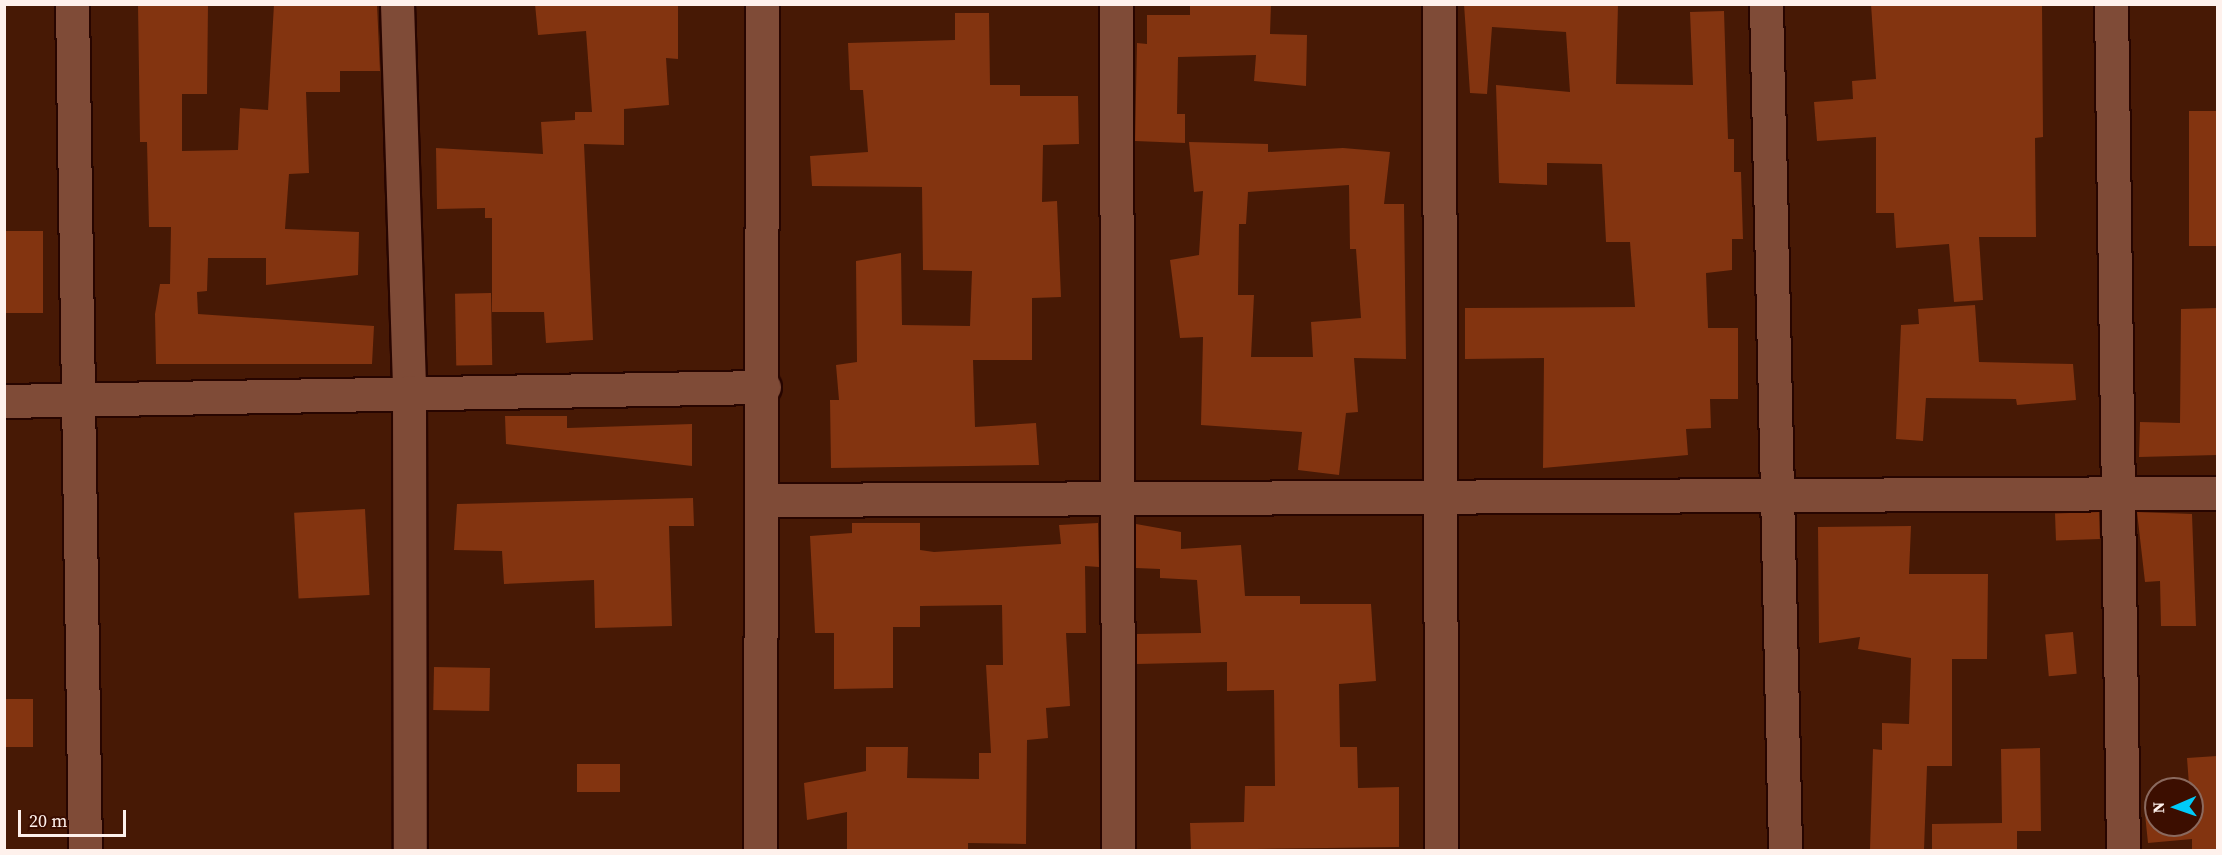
<!DOCTYPE html>
<style>
body{margin:0}
#map{position:relative;width:2222px;height:855px;overflow:hidden;background:#471905;font-family:"Source Serif 4",serif}
div>[style]{position:absolute}
.building>*{inset:0;background:#833410;transform-origin:0 0}
.roads{filter:drop-shadow(2px 0 #270500) drop-shadow(-2px 0 #270500) drop-shadow(0 2px #270500) drop-shadow(0 -2px #270500)}
.street>*{height:33px;margin:-16.5px;padding:0 16.5px;transform-origin:16.5px;border-radius:16.5px;background:#7f4b37}
span{translate:-50% -50%;white-space:nowrap;text-align:center;line-height:1.15;-webkit-text-stroke:4.5px #3c0e00;paint-order:stroke}
.frame{position:absolute;inset:0;border:6px solid #fef1ec;pointer-events:none}
.north{position:absolute;left:2144px;top:777px;width:60px;height:60px;box-sizing:border-box;background:#3c0e00;border:2px solid #8a695e;border-radius:50%;rotate:268deg;font-size:16px;font-weight:700;line-height:24px;text-align:center;color:#fef1ec}
.north::after{content:'';display:block;margin:auto;width:21px;height:27px;background:#00cbf9;clip-path:polygon(50% 0,100% 100%,50% 72%,0 100%)}
.scale{position:absolute;left:18px;top:810px;width:108px;height:27px;box-sizing:border-box;border:3px solid #fef1ec;border-top:0;padding-left:8px;font-size:18px;line-height:21px;white-space:nowrap;color:#fef1ec;-webkit-text-stroke:4px #3c0e00;paint-order:stroke}
</style>
<div id="map">
<div class="building">
<i style="clip-path:polygon(138px 4px,208px 4px,207px 94px,182px 94px,182px 151px,238px 150px,240px 108px,268px 110px,274px 4px,377px 4px,380px 71px,340px 71px,340px 92px,306px 92px,309px 173px,289px 174px,285px 229px,359px 232px,358px 275px,266px 285px,266px 258px,208px 258px,207px 291px,197px 292px,198px 314px,374px 326px,372px 364px,156px 364px,155px 314px,160px 284px,170px 284px,171px 227px,149px 227px,147px 142px,140px 142px)"></i>
<i style="clip-path:polygon(535px 4px,678px 4px,678px 59px,666px 58px,669px 105px,624px 109px,624px 145px,584px 144px,593px 340px,546px 343px,544px 312px,492px 312px,492px 218px,485px 218px,485px 208px,437px 209px,436px 148px,543px 154px,541px 122px,575px 120px,575px 112px,592px 112px,586px 31px,538px 35px)"></i>
<i style="clip-path:polygon(1190px 4px,1271px 4px,1270px 34px,1307px 35px,1306px 86px,1254px 81px,1256px 55px,1178px 57px,1177px 114px,1185px 114px,1185px 143px,1135px 141px,1137px 43px,1147px 44px,1147px 15px,1190px 15px)"></i>
<i style="clip-path:polygon(1464px 4px,1618px 4px,1616px 84px,1693px 85px,1690px 12px,1724px 11px,1728px 139px,1734px 139px,1734px 172px,1741px 172px,1743px 239px,1732px 239px,1732px 270px,1706px 273px,1708px 328px,1738px 328px,1738px 399px,1710px 399px,1711px 428px,1686px 429px,1688px 455px,1543px 468px,1544px 358px,1465px 359px,1465px 308px,1635px 307px,1630px 242px,1606px 242px,1602px 164px,1547px 163px,1547px 185px,1499px 183px,1496px 85px,1570px 92px,1566px 32px,1492px 27px,1487px 94px,1470px 93px)"></i>
<i style="clip-path:polygon(1871px 4px,2042px 4px,2043px 137px,2035px 138px,2036px 237px,1979px 237px,1983px 300px,1954px 302px,1949px 244px,1896px 248px,1894px 213px,1876px 213px,1876px 137px,1817px 141px,1814px 102px,1853px 99px,1852px 81px,1876px 79px)"></i>
<i style="clip-path:polygon(955px 13px,989px 13px,990px 85px,1020px 85px,1020px 96px,1078px 96px,1079px 144px,1043px 145px,1042px 202px,1057px 201px,1061px 297px,1032px 298px,1032px 360px,973px 360px,975px 427px,1036px 423px,1039px 465px,831px 468px,830px 400px,839px 400px,836px 365px,857px 362px,856px 261px,901px 253px,902px 325px,970px 326px,972px 271px,923px 270px,922px 187px,812px 186px,810px 156px,868px 152px,863px 90px,850px 90px,848px 43px,955px 40px)"></i>
<i style="left:2189px;top:111px;width:28px;height:135px"></i>
<i style="clip-path:polygon(evenodd,1189px 142px,1268px 144px,1268px 152px,1343px 148px,1390px 152px,1384px 204px,1404px 204px,1406px 359px,1354px 358px,1358px 412px,1346px 413px,1339px 475px,1298px 470px,1302px 432px,1201px 425px,1203px 337px,1180px 338px,1170px 260px,1199px 255px,1203px 191px,1194px 192px,1189px 142px,1349px 185px,1350px 249px,1356px 249px,1361px 318px,1311px 322px,1313px 357px,1251px 357px,1254px 295px,1238px 295px,1239px 224px,1246px 224px,1248px 192px,1349px 185px)"></i>
<i style="left:4px;top:231px;width:39px;height:82px"></i>
<i style="left:491px;top:293px;width:72px;height:36px;rotate:89deg"></i>
<i style="clip-path:polygon(1975px 305px,1979px 362px,2073px 364px,2076px 400px,2017px 405px,2016px 399px,1926px 398px,1923px 441px,1896px 439px,1901px 325px,1919px 324px,1918px 309px)"></i>
<i style="clip-path:polygon(2217px 308px,2217px 455px,2139px 457px,2140px 422px,2180px 423px,2181px 309px)"></i>
<i style="clip-path:polygon(505px 416px,567px 416px,567px 428px,692px 424px,692px 466px,506px 444px)"></i>
<i style="clip-path:polygon(693px 498px,694px 526px,669px 526px,672px 626px,595px 628px,594px 580px,504px 584px,502px 551px,454px 550px,457px 504px)"></i>
<i style="left:365px;top:509px;width:86px;height:71px;rotate:87deg"></i>
<i style="left:2099px;top:512px;width:27px;height:44px;rotate:88deg"></i>
<i style="clip-path:polygon(2137px 512px,2192px 514px,2196px 626px,2161px 626px,2160px 581px,2145px 582px)"></i>
<i style="clip-path:polygon(852px 523px,920px 523px,920px 550px,934px 552px,1061px 544px,1059px 525px,1098px 523px,1099px 567px,1085px 566px,1086px 633px,1066px 633px,1070px 706px,1046px 708px,1048px 738px,1027px 740px,1026px 844px,968px 843px,968px 850px,847px 850px,847px 812px,807px 820px,804px 783px,866px 771px,866px 747px,908px 747px,907px 778px,979px 779px,979px 753px,991px 753px,986px 665px,1003px 665px,1002px 605px,920px 606px,920px 627px,893px 627px,893px 688px,834px 689px,834px 633px,815px 633px,810px 536px,852px 533px)"></i>
<i style="clip-path:polygon(1136px 524px,1181px 532px,1181px 549px,1241px 545px,1245px 596px,1300px 596px,1300px 604px,1371px 604px,1376px 681px,1339px 684px,1340px 747px,1357px 747px,1358px 788px,1399px 787px,1399px 847px,1191px 850px,1190px 823px,1244px 822px,1245px 786px,1275px 786px,1274px 690px,1227px 691px,1227px 662px,1136px 664px,1136px 634px,1201px 633px,1197px 580px,1160px 578px,1160px 569px,1136px 568px)"></i>
<i style="clip-path:polygon(1911px 526px,1909px 574px,1988px 574px,1987px 659px,1952px 659px,1952px 766px,1927px 766px,1924px 850px,1870px 850px,1873px 749px,1882px 750px,1882px 723px,1909px 724px,1911px 658px,1858px 649px,1860px 637px,1819px 643px,1818px 527px)"></i>
<i style="left:2073px;top:632px;width:42px;height:28px;rotate:85deg"></i>
<i style="left:434px;top:667px;width:56px;height:43px;rotate:1deg"></i>
<i style="left:4px;top:699px;width:29px;height:48px"></i>
<i style="clip-path:polygon(2040px 748px,2041px 831px,2017px 831px,2017px 850px,1932px 850px,1932px 824px,2002px 823px,2001px 749px)"></i>
<i style="clip-path:polygon(2217px 756px,2217px 850px,2192px 850px,2192px 839px,2148px 843px,2145px 814px,2156px 813px,2156px 825px,2192px 825px,2187px 758px)"></i>
<i style="left:577px;top:764px;width:43px;height:28px"></i>
</div>
<div class="roads">
<div class="street">
<i style="left:72px;top:4px;width:846px;rotate:89.12deg"></i>
<i style="left:397px;top:4px;width:388px;rotate:88.2deg"></i>
<i style="left:409px;top:392px;width:458px;rotate:89.9deg"></i>
<i style="left:1116px;top:4px;width:846px;rotate:89.86deg"></i>
<i style="left:1439px;top:4px;width:846px;rotate:89.86deg"></i>
<i style="left:1766px;top:4px;width:846px;rotate:88.71deg"></i>
<i style="left:2111px;top:4px;width:846px;rotate:89.19deg"></i>
<i style="left:4px;top:401px;width:760px;rotate:-1.06deg"></i>
<i style="left:761px;top:500px;width:1457px;rotate:-0.28deg"></i>
<i style="left:760px;top:850px;width:846px;rotate:-89.86deg"></i>
</div>
</div>
<div class="frame"></div>
<div class="north">N</div>
<div class="scale">20 m</div>
</div>
